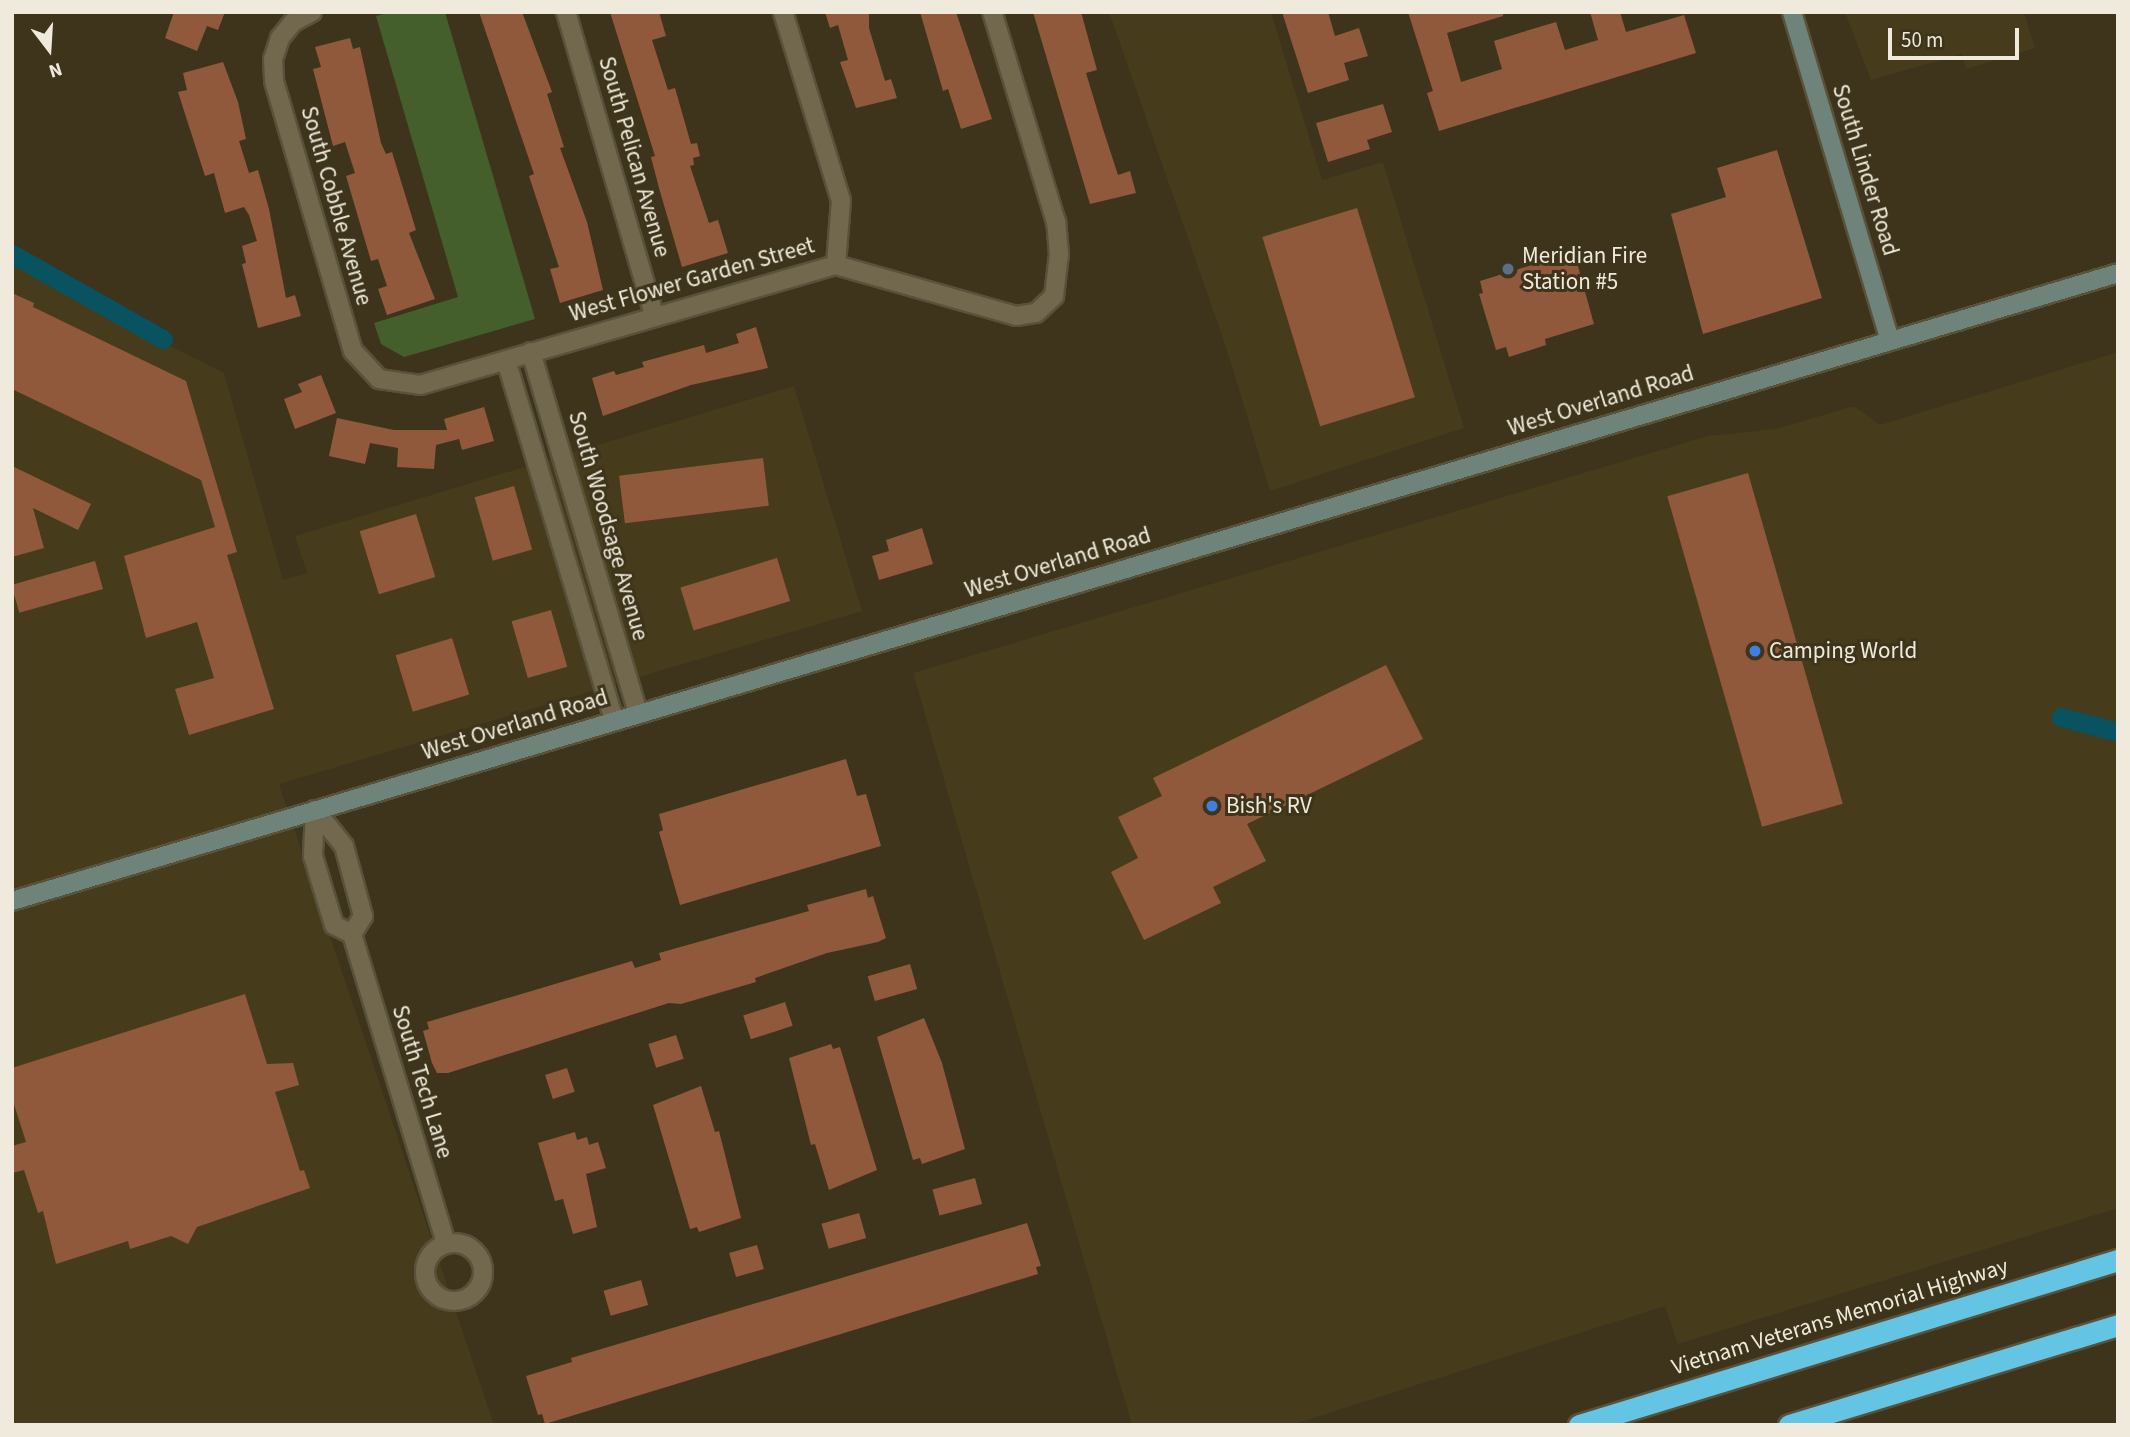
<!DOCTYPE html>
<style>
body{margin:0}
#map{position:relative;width:2130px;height:1437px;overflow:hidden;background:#3d341b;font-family:"Source Sans 3",sans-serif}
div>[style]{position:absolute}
.built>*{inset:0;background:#463b1a}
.green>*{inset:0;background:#445f2c}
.canal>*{height:19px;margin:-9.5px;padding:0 9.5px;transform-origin:9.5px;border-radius:9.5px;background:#095260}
.building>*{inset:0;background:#91593c;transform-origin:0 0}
.roads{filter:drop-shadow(2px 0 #59523b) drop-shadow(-2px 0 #59523b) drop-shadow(0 2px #59523b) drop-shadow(0 -2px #59523b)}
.street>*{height:18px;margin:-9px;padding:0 9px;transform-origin:9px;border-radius:9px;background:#72684e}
.street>.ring{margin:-9px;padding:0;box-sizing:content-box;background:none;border:18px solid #72684e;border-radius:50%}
.secondary>*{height:18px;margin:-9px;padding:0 9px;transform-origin:9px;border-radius:9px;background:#6e847b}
.highway>*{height:21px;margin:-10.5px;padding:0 10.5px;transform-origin:10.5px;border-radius:10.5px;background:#64c4e4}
.dots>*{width:19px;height:19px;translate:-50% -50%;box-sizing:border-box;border:4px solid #3d341b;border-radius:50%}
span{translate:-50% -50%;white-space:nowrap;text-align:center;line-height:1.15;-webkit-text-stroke:6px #3d341b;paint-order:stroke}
.street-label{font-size:23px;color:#efeadb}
.poi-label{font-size:23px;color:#efeadb}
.left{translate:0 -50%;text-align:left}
.frame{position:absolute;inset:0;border:14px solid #efeadb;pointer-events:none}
.north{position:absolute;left:14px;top:14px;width:70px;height:70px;-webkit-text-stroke:5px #3d341b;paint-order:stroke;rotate:163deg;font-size:19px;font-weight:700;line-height:28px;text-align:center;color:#efeadb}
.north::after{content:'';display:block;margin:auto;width:24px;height:32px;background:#efeadb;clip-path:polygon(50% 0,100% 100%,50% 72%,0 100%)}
.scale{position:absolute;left:1888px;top:28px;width:131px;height:32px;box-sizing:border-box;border:4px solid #efeadb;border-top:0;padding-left:9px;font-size:21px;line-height:24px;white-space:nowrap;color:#efeadb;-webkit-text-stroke:5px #3d341b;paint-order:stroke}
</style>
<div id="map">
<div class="built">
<i style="clip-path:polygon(1109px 12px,1271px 12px,1322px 180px,1383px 162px,1464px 428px,1270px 491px,1226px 347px)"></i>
<i style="clip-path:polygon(1845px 12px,2024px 12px,2035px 48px,1966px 69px,1962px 54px,1871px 80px)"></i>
<i style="clip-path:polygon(12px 265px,224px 373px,283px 580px,307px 573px,295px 536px,794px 386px,862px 611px,279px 784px,494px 1425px,12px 1425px)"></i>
<i style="clip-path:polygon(2118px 352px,2118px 1208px,1678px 1344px,1665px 1306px,1291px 1425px,1132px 1425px,913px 673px,1708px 436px,1776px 429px,1854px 406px,1880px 425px)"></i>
</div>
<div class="green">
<i style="clip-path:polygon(392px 12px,445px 12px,535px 319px,404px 357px,381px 344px,374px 323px,458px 297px,376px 16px)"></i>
</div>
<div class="canal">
<i style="left:12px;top:254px;width:173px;rotate:29.4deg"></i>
<i style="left:2061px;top:717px;width:59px;rotate:14.7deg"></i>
</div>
<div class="building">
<i style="clip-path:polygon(174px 12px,225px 12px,218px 30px,207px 26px,197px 51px,165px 38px)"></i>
<i style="clip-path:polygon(479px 12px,522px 12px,552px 92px,547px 94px,564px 147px,560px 148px,587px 222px,603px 290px,560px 303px,550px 269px,559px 267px,529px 176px,534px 174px)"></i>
<i style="clip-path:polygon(610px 12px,659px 12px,666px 36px,652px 40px,668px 90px,675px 88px,691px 144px,697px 143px,700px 156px,693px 158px,694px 165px,690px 166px,709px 223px,718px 220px,728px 253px,682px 267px,659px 188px,651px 157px,655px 156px)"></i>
<i style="clip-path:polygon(825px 12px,869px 12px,869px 28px,885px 81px,891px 79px,897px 98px,856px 108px,840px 62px,848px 60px,838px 25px,830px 28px)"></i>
<i style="clip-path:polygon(920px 12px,956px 12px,992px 119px,961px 129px,948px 89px,943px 91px)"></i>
<i style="clip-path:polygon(1033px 12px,1081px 12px,1097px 70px,1086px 73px,1103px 129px,1118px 175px,1130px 171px,1136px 193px,1090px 204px)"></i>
<i style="clip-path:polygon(1282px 12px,1328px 12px,1335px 36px,1359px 28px,1368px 56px,1344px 63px,1349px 80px,1308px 93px)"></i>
<i style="clip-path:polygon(1408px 12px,1503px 12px,1503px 16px,1447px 33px,1461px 82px,1502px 69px,1494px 41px,1529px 30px,1556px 22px,1565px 50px,1598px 40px,1590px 12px,1620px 12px,1626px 32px,1684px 15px,1696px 53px,1439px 131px,1427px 93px,1433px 91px)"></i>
<i style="clip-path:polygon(350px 38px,353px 49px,360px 47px,381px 143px,386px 154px,392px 152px,416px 230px,409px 233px,435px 299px,387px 315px,378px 289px,387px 286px,378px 259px,371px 261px,346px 176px,355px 173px,345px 142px,333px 146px,313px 69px,321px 67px,315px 47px)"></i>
<i style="clip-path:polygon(223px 62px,238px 102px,246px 139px,239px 141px,249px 173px,258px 170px,269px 209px,286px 298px,295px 295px,301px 316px,258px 328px,242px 264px,246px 263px,242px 246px,257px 241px,249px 215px,244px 207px,225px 213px,214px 173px,205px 176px,178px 92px,187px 90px,183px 73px)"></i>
<i style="clip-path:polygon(1383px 104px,1392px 132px,1367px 140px,1370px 149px,1328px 162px,1316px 123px)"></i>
<i style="clip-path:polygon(1777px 150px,1822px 298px,1703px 334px,1671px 214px,1726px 197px,1717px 168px)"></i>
<i style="left:1357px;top:208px;width:198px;height:99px;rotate:73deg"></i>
<i style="clip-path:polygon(1574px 252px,1594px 324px,1545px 339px,1546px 345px,1509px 357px,1506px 347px,1496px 350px,1479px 294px,1483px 293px,1480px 281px)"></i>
<i style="clip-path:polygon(12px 293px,34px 303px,33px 307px,186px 381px,237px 552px,227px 555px,274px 709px,189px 735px,175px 689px,214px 678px,197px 622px,146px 638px,124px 556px,215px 527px,201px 480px,12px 389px)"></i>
<i style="clip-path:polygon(756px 327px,768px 368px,691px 385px,603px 416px,592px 378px,614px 371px,616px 375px,644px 367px,642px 362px,704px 345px,706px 353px,739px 343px,736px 334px)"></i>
<i style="clip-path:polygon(321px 375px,336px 413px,295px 429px,284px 399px,302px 392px,298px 384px)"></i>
<i style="clip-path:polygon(484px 407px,494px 441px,462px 450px,459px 439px,436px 445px,434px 469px,397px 467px,398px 448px,370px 443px,365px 464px,329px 456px,337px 418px,394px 430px,447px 430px,444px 419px)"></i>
<i style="left:763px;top:458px;width:48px;height:145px;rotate:83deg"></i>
<i style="clip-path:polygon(12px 466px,91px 504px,78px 530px,33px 508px,44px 548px,12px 557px)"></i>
<i style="left:1748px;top:473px;width:344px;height:84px;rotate:74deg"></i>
<i style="left:514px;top:486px;width:66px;height:41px;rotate:74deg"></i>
<i style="left:416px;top:514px;width:66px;height:59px;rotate:73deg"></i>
<i style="clip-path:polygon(922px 528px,933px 564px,879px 580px,872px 556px,889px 551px,886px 540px)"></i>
<i style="left:777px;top:558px;width:45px;height:101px;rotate:73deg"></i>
<i style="left:95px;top:561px;width:29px;height:87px;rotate:74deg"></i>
<i style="left:551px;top:610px;width:59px;height:41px;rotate:74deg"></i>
<i style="left:452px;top:638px;width:59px;height:59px;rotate:73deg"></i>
<i style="clip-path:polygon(1386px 665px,1423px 739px,1247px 824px,1266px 861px,1213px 887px,1221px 903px,1144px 940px,1111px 872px,1138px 858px,1118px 817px,1162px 796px,1153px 778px)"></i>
<i style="clip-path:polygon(846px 759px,857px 796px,866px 794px,881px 846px,680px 905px,659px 832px,663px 830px,659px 814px)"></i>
<i style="clip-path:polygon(866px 889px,868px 898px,873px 896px,886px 938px,878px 942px,827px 953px,755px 978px,756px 982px,681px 1004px,669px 1003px,448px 1073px,437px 1073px,432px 1063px,423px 1031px,429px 1029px,427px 1022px,632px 961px,635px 968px,661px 960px,659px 953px,809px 911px,807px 905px)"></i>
<i style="left:910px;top:964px;width:26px;height:44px;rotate:74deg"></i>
<i style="clip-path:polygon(245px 994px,267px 1064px,293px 1063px,299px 1085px,275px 1092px,300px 1171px,304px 1170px,310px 1188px,197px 1227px,188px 1244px,171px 1236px,130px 1249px,128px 1241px,56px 1264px,43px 1211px,38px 1213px,24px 1170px,12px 1173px,12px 1146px,26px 1142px,12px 1098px,12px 1068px)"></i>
<i style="left:785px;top:1002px;width:25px;height:44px;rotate:72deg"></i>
<i style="clip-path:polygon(924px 1018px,942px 1063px,965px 1149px,922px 1164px,920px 1158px,913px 1160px,877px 1037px)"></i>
<i style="left:676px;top:1035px;width:25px;height:29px;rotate:72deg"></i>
<i style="clip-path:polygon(831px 1044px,833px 1049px,840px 1047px,877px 1170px,829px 1190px,815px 1144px,811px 1145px,789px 1058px)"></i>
<i style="left:567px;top:1068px;width:25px;height:23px;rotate:72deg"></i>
<i style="clip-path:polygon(701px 1086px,715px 1132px,719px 1131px,741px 1218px,699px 1232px,697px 1227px,690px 1229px,653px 1105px)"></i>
<i style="clip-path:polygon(575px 1132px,577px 1140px,587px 1137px,589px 1145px,598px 1142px,606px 1168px,586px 1174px,597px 1227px,573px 1234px,563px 1199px,555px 1201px,538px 1143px)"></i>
<i style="left:975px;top:1178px;width:27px;height:44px;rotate:75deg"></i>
<i style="left:859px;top:1213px;width:26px;height:39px;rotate:74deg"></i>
<i style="clip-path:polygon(1027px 1223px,1041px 1266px,1036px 1267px,1038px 1274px,545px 1424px,542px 1414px,538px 1415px,526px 1376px,572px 1362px,571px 1358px)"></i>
<i style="left:757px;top:1245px;width:25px;height:29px;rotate:74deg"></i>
<i style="left:641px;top:1280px;width:26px;height:39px;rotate:74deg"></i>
</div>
<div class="roads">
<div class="street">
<i style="left:312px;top:12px;width:21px;rotate:152deg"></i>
<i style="left:293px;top:22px;width:21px;rotate:129deg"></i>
<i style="left:280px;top:38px;width:22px;rotate:108deg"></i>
<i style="left:273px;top:59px;width:22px;rotate:87deg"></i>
<i style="left:274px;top:81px;width:281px;rotate:73.7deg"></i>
<i style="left:353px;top:351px;width:38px;rotate:47deg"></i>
<i style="left:379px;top:379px;width:41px;rotate:8.3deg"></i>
<i style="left:420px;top:385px;width:433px;rotate:-16.1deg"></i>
<i style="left:836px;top:265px;width:187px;rotate:15.8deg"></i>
<i style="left:1016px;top:316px;width:20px;rotate:-9deg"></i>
<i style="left:1036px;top:313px;width:25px;rotate:-43deg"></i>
<i style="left:1054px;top:296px;width:42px;rotate:-83.2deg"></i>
<i style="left:1059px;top:254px;width:32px;rotate:-95deg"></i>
<i style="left:1056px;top:222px;width:220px;rotate:-106.9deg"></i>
<i style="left:566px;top:12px;width:316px;rotate:73.8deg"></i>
<i style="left:783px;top:12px;width:197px;rotate:72.9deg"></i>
<i style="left:841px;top:200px;width:65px;rotate:94.4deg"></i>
<i style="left:531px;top:352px;width:377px;rotate:73.5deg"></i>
<i style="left:506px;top:360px;width:377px;rotate:73.3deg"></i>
<i style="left:315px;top:810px;width:46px;rotate:92.5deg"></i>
<i style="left:313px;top:856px;width:72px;rotate:73.1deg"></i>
<i style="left:334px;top:925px;width:20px;rotate:27deg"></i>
<i style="left:352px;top:934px;width:324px;rotate:73.1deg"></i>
<i style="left:315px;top:810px;width:46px;rotate:51.1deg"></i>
<i style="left:344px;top:846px;width:73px;rotate:74.8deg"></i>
<i style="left:363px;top:916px;width:21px;rotate:121deg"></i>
<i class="ring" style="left:425px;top:1243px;width:40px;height:40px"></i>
</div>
<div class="secondary">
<i style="left:1792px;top:12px;width:343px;rotate:73.4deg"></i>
<i style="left:12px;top:901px;width:2198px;rotate:-16.6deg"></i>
</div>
<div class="highway">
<i style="left:1579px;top:1425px;width:564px;rotate:-17.02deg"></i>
<i style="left:1789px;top:1425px;width:344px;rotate:-16.9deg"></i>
</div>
</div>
<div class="dots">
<i style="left:1508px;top:269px;background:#5c6f8a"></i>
<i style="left:1755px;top:651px;background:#3f7fe0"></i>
<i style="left:1212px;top:806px;background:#3f7fe0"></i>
</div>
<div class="street-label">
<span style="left:634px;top:157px;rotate:74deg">South Pelican Avenue</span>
<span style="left:1865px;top:170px;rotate:73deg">South Linder Road</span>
<span style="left:336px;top:206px;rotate:74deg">South Cobble Avenue</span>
<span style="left:692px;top:280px;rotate:-16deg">West Flower Garden Street</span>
<span style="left:1601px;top:401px;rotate:-17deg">West Overland Road</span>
<span style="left:608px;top:526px;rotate:74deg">South Woodsage Avenue</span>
<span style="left:1058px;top:563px;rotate:-17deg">West Overland Road</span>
<span style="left:515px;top:725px;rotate:-17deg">West Overland Road</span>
<span style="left:422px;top:1082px;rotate:73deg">South Tech Lane</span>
<span style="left:1840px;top:1317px;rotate:-17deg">Vietnam Veterans Memorial Highway</span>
</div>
<div class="poi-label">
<span class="left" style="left:1522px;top:269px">Meridian Fire<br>Station #5</span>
<span class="left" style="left:1769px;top:651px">Camping World</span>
<span class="left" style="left:1226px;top:806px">Bish's RV</span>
</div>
<div class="frame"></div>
<div class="north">N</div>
<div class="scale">50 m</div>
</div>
